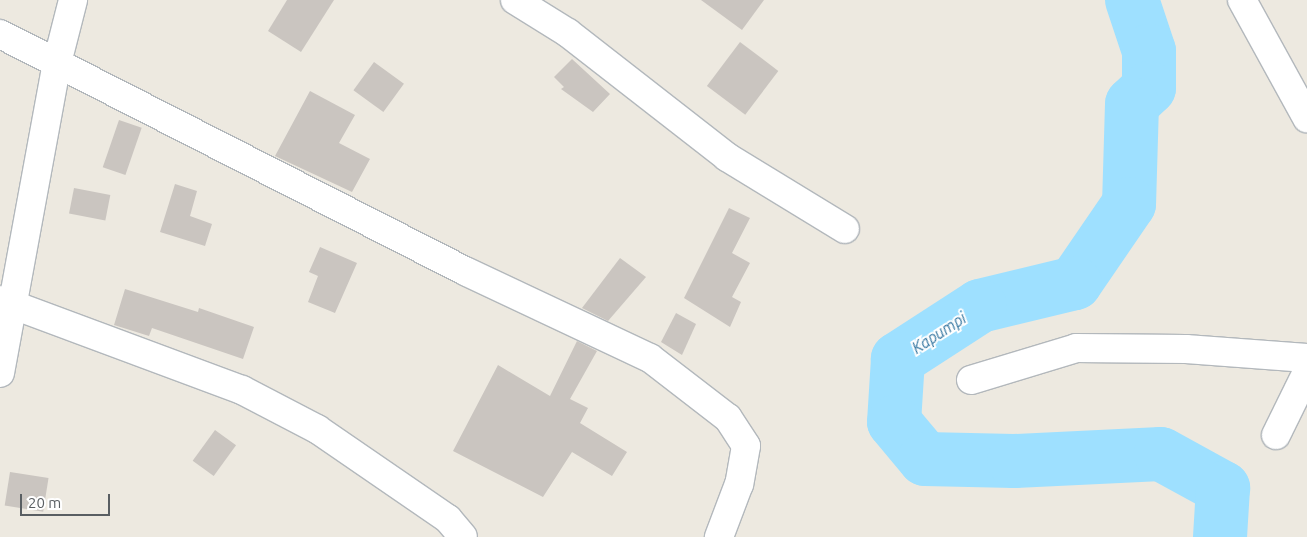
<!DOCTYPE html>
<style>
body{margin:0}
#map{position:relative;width:1307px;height:537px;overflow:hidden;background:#ede9e0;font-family:Ubuntu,sans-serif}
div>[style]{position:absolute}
.river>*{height:54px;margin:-27px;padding:0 27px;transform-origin:27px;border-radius:27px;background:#9ee0ff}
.building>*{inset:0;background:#cac5c0;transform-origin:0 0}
.roads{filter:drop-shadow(1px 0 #b3b8bc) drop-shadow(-1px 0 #b3b8bc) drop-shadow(0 1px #b3b8bc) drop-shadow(0 -1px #b3b8bc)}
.minor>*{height:28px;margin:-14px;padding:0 14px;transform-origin:14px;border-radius:14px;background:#fff}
span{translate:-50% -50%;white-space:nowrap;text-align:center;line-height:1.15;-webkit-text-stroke:4px #fff;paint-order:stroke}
.water-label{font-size:16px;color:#3677a1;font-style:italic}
.scale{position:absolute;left:20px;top:494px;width:90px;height:22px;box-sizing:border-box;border:2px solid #595e62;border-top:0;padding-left:6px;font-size:15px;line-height:18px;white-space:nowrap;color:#595e62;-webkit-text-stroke:4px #fff;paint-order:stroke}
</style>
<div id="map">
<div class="river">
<i style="left:1132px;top:0;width:54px;rotate:71.6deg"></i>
<i style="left:1149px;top:51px;width:37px;rotate:90deg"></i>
<i style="left:1149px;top:88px;width:23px;rotate:137deg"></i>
<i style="left:1132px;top:104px;width:100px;rotate:91.7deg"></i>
<i style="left:1129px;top:204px;width:96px;rotate:124.4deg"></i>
<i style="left:1075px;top:283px;width:98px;rotate:166.4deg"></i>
<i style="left:980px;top:306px;width:98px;rotate:147.1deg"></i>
<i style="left:898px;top:359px;width:63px;rotate:93.6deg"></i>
<i style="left:894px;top:422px;width:48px;rotate:50deg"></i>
<i style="left:925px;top:459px;width:89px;rotate:1.3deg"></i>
<i style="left:1014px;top:461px;width:147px;rotate:-2.7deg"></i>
<i style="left:1161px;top:454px;width:71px;rotate:28.7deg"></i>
<i style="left:1223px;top:488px;width:49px;rotate:93.5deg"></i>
</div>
<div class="building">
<i style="clip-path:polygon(287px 0,334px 0,301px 52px,268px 31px)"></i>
<i style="clip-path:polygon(701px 0,764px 0,742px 30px)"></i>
<i style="left:740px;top:42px;width:48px;height:55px;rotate:37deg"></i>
<i style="clip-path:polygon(572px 59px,610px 94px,593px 112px,561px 89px,564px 87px,554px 77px)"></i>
<i style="left:374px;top:62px;width:37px;height:35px;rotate:36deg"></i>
<i style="clip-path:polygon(310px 91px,355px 115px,339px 143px,370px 159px,352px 192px,275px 156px)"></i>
<i style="left:119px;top:120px;width:24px;height:50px;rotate:19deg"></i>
<i style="clip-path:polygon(175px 184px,197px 191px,190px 216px,212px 224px,205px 246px,160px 232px)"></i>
<i style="left:74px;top:188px;width:37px;height:26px;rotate:11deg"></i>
<i style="clip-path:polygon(729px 208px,750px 218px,732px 253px,750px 263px,732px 297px,741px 302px,730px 327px,684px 298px)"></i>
<i style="clip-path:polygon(320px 247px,357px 263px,335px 313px,308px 302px,318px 276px,309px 272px)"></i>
<i style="clip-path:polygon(620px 258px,646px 277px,608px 321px,582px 308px)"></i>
<i style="clip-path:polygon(125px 289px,198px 312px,199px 308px,254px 327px,243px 359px,152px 328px,149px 336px,114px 325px)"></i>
<i style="clip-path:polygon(676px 313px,696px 324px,682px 355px,661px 342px)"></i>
<i style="clip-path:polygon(577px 341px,597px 351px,570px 399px,588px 408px,580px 423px,627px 452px,612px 476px,572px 452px,543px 497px,453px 451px,498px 365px,550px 396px)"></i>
<i style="left:215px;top:430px;width:26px;height:38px;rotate:36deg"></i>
<i style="left:10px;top:472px;width:39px;height:34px;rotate:9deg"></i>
</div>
<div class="roads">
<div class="minor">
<i style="left:515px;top:0;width:62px;rotate:31.9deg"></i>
<i style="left:568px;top:33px;width:202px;rotate:37.9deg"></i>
<i style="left:727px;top:157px;width:138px;rotate:31.4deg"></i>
<i style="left:1242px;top:0;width:135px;rotate:61.2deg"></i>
<i style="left:0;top:34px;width:524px;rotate:27.01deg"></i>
<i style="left:467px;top:272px;width:202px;rotate:25.2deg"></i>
<i style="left:650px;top:358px;width:98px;rotate:37.6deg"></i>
<i style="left:728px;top:418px;width:33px;rotate:57deg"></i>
<i style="left:746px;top:446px;width:39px;rotate:100deg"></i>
<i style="left:739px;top:484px;width:57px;rotate:110.7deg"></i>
<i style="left:0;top:300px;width:258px;rotate:20.4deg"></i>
<i style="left:242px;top:390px;width:85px;rotate:27.5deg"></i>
<i style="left:317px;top:429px;width:159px;rotate:34.5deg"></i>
<i style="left:448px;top:519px;width:23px;rotate:50deg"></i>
<i style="left:0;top:373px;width:315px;rotate:-79.6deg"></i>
<i style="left:57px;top:63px;width:65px;rotate:-75.7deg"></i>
<i style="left:971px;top:380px;width:110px;rotate:-16.9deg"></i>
<i style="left:1076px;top:348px;width:110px;rotate:0.5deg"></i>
<i style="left:1186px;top:349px;width:121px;rotate:4.3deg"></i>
<i style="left:1276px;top:435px;width:70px;rotate:-63.8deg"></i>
</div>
</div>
<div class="water-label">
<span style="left:939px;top:333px;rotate:-33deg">Kapumpi</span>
</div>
<div class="scale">20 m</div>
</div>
